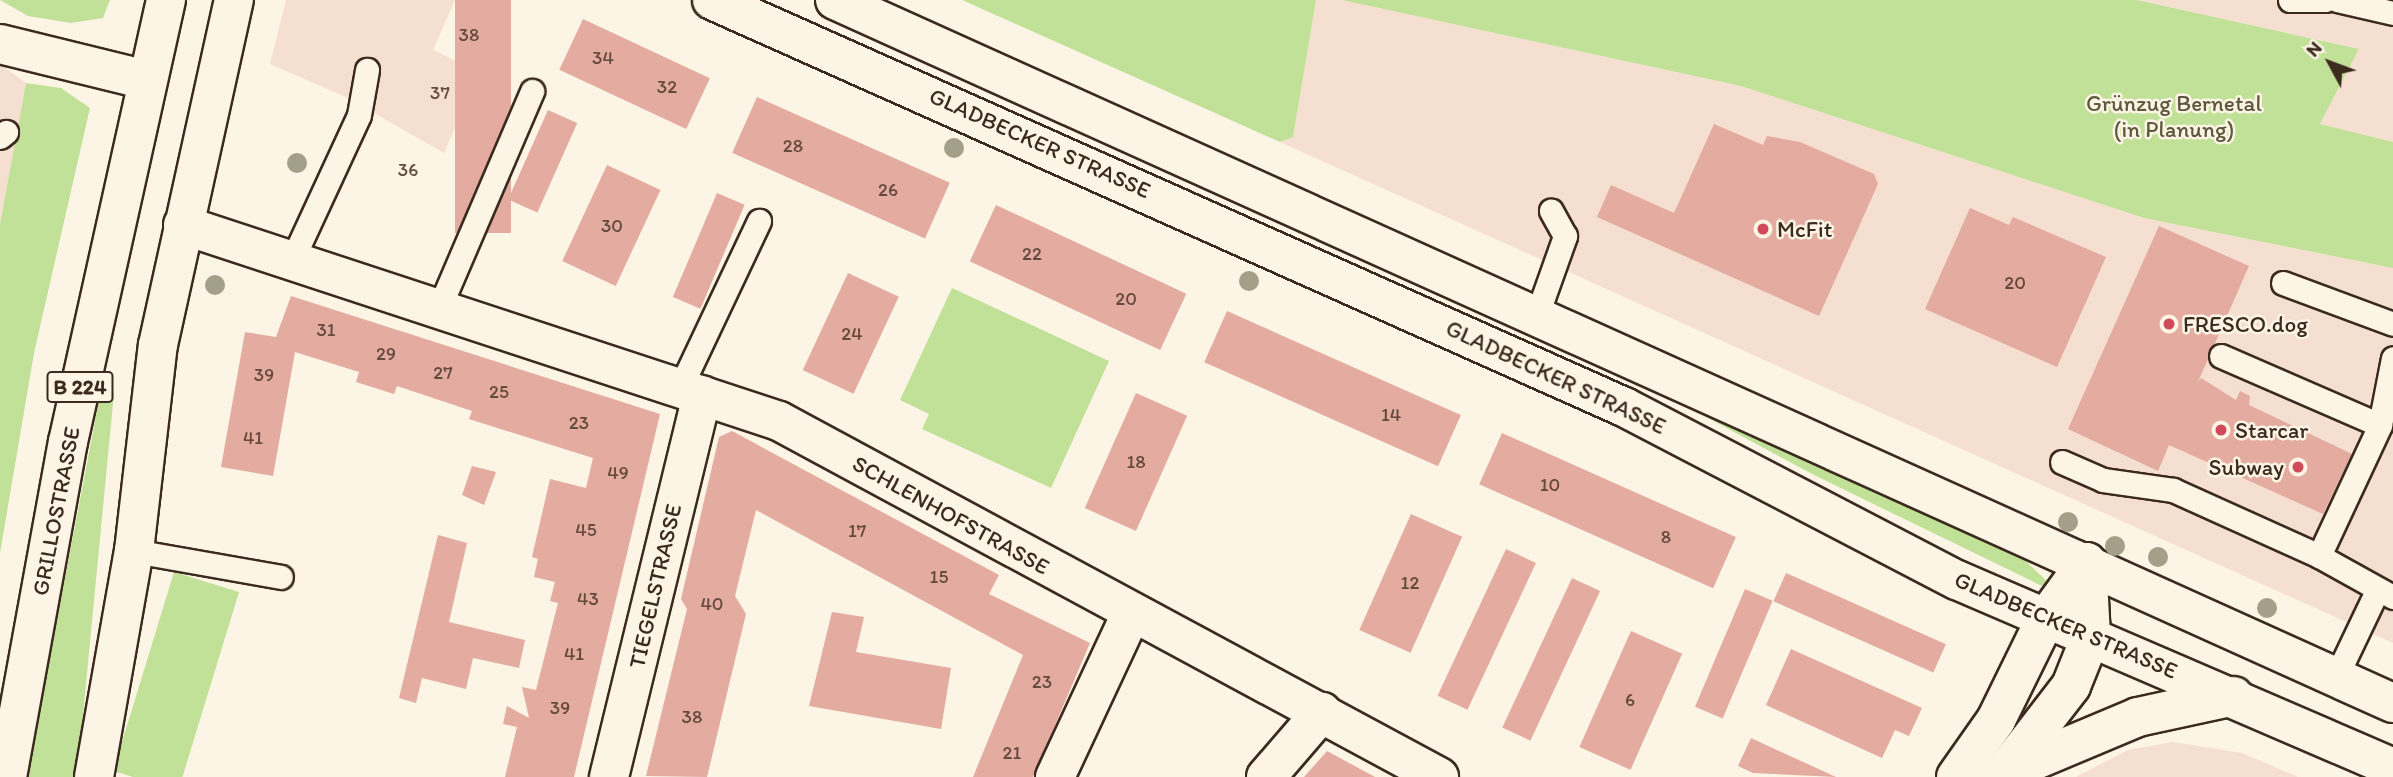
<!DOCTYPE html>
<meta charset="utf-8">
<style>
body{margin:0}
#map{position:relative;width:2393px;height:777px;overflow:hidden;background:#fcf5e5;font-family:Itim,sans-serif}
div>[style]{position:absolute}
.built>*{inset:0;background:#f5dfd0}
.green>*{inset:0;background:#c1e098;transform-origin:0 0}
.building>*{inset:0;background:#e4aba0;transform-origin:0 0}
.roads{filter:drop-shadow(2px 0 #3b2a1e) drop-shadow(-2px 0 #3b2a1e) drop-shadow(0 2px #3b2a1e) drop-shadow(0 -2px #3b2a1e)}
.lane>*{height:23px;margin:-11.5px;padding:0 11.5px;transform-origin:11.5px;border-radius:11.5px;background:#fcf5e5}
.street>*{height:38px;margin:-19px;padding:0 19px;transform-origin:19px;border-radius:19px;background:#fcf5e5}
.primary>*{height:38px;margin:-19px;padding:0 19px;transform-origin:19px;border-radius:19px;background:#fcf5e5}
.trees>*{width:20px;height:20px;margin:-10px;border-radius:50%;background:#a49f88}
.dots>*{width:19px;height:19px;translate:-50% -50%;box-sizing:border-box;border:4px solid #fcf5e5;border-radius:50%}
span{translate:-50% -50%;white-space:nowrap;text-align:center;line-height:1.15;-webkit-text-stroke:5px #fcf5e5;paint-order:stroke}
.number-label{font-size:19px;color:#654a3e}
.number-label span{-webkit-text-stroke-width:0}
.shield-label span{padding:2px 5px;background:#fcf5e5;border:2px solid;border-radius:5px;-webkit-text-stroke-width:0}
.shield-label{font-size:21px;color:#3b2a1e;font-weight:700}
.park-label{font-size:23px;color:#5c583c}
.street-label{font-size:23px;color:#3b2a1e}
.poi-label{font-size:23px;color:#3b2a1e}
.left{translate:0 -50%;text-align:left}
.right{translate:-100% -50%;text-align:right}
.north{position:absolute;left:2295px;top:28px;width:70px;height:70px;-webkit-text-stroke:5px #fcf5e5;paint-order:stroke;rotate:311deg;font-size:19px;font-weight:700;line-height:28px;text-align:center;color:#3b2a1e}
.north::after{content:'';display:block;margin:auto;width:24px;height:32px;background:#3b2a1e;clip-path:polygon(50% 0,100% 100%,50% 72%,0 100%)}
</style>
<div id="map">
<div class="built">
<i style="clip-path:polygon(286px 0,455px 0,433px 50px,479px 72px,444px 153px,346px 97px,270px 64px)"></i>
<i style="clip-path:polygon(1316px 0,1342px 0,1741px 86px,2144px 218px,2393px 268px,2393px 643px,1280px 142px,1293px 137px)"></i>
<i style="clip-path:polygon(2137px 0,2393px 0,2393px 142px,2320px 124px,2359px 49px)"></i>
<i style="clip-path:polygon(0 64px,26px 83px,0 224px)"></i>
<i style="clip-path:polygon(2173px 742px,2242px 753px,2298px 777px,2076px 777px,2128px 750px)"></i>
</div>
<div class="green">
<i style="clip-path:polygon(0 0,110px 0,103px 18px,71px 23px,28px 16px)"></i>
<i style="clip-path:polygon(962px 0,1316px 0,1293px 137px,1280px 142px)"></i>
<i style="clip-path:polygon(1342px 0,2137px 0,2359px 49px,2320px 124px,2393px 142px,2393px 268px,2144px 218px,1741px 86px)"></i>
<i style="clip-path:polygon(26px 83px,61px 88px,90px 108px,34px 353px,0 553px,0 224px)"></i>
<i style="clip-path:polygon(952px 288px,1109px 361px,1051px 488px,922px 429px,929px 414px,900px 400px)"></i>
<i style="clip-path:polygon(1654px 389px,2013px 549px,2049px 583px,2042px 586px,1814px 475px)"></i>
<i style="clip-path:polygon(101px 390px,114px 393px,77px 777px,27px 777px)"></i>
<i style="left:174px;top:572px;width:68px;height:208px;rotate:17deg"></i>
</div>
<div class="building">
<i style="left:455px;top:0;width:56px;height:233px"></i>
<i style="left:583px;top:19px;width:140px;height:56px;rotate:25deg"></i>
<i style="left:757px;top:97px;width:211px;height:61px;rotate:24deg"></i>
<i style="left:548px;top:110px;width:32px;height:98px;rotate:24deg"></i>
<i style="clip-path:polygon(1714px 124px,1763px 145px,1767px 136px,1800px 142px,1874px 174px,1878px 184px,1819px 316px,1597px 217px,1611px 185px,1674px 213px)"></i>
<i style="left:607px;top:165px;width:59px;height:106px;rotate:25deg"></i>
<i style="left:717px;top:193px;width:30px;height:113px;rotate:23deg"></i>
<i style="left:996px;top:205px;width:210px;height:62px;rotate:25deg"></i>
<i style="clip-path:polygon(1970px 208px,2009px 225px,2013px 217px,2106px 257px,2057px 367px,1925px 309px)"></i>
<i style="clip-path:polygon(2159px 226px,2249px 266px,2198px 382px,2201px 378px,2236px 400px,2240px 391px,2250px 396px,2249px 405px,2352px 454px,2323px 514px,2169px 445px,2158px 471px,2068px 429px)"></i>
<i style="left:848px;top:273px;width:56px;height:107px;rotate:25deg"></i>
<i style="clip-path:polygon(291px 296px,660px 414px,574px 777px,505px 777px,517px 727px,503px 724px,507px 706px,529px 718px,522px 687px,536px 690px,558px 603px,550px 601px,555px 582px,534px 577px,538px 559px,532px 557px,550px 479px,586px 488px,593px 458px,469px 419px,472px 411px,397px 386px,394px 394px,356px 382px,359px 372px,295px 352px,273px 476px,221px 467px,245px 332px,276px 337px)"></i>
<i style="left:1227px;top:311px;width:256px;height:56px;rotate:24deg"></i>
<i style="left:1136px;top:393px;width:56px;height:126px;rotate:24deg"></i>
<i style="clip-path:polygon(732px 431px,999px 575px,989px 594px,1090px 643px,1033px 777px,973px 777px,1023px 655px,756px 510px,735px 596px,746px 614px,707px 777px,646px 776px,687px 609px,681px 599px,719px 437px)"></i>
<i style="left:1502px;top:433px;width:256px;height:56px;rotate:24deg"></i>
<i style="clip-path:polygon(472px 466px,496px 472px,484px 505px,462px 495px)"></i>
<i style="left:1411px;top:514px;width:56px;height:127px;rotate:24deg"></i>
<i style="clip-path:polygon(438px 535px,467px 543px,449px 622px,525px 640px,519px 668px,473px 658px,466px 689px,422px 678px,416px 703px,399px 698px)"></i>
<i style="left:1506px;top:549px;width:33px;height:162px;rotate:25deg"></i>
<i style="left:1786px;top:573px;width:175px;height:31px;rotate:24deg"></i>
<i style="left:1572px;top:578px;width:31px;height:165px;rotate:25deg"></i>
<i style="left:1745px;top:589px;width:30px;height:128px;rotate:23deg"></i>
<i style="clip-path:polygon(832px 612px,864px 617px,856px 652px,951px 668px,941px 729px,809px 706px)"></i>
<i style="left:1631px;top:631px;width:56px;height:127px;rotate:24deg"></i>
<i style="clip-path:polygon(1791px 649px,1922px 708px,1909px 736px,1895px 730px,1882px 758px,1766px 705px)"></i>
<i style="clip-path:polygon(1751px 738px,1766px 745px,1836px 777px,1753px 773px,1738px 766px)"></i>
<i style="clip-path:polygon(1327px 751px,1375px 777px,1304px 777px)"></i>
</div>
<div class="roads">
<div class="lane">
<i style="left:2290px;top:0;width:35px"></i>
<i style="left:2337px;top:0;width:57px;rotate:13.1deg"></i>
<i style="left:0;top:137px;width:8px;rotate:-40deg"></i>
<i style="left:293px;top:258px;width:157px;rotate:-65.2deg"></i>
<i style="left:359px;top:115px;width:46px;rotate:-79.9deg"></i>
<i style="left:2283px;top:283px;width:117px;rotate:20.4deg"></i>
<i style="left:440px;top:306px;width:234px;rotate:-66.8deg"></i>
<i style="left:1538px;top:312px;width:81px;rotate:-70.4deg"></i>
<i style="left:1565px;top:236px;width:29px;rotate:-119deg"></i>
<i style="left:2221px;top:356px;width:173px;rotate:23.5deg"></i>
<i style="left:680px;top:388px;width:185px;rotate:-64.7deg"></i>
<i style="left:2062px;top:462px;width:45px;rotate:23.7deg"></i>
<i style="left:2103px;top:480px;width:71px;rotate:8.1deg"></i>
<i style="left:2173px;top:490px;width:160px;rotate:24.3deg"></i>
<i style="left:2319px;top:556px;width:85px;rotate:29deg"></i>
<i style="left:134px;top:551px;width:149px;rotate:10deg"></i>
<i style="left:2319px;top:556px;width:145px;rotate:-65deg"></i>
<i style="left:2380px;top:425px;width:68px;rotate:-79deg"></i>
<i style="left:2335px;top:679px;width:98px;rotate:-64.5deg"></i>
</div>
<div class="street">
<i style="left:0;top:44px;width:151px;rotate:13.8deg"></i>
<i style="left:183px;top:225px;width:627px;rotate:18.2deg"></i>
<i style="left:779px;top:421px;width:750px;rotate:28.34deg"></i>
<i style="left:2010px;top:765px;width:100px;rotate:-52.3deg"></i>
<i style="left:2071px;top:686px;width:54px;rotate:-68.2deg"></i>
<i style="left:2091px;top:636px;width:74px;rotate:-93.1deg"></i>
<i style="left:609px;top:777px;width:393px;rotate:-76.3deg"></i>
<i style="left:1055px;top:777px;width:182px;rotate:-65deg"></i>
<i style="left:1266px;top:777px;width:86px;rotate:-49.3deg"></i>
<i style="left:1956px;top:777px;width:70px;rotate:-54.9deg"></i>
<i style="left:1996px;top:720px;width:114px;rotate:-63.9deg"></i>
<i style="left:2046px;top:618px;width:69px;rotate:-53.8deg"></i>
<i style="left:1995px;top:777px;width:155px;rotate:-22.8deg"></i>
<i style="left:2138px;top:717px;width:98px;rotate:-12.3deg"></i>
</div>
<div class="primary">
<i style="left:712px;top:0;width:999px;rotate:24.05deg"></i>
<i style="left:1624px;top:407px;width:375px;rotate:27.5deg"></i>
<i style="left:1957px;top:580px;width:475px;rotate:23.3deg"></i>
<i style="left:835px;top:0;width:1709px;rotate:24.29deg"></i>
<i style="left:7px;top:777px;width:341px;rotate:-79.7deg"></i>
<i style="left:68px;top:442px;width:453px;rotate:-77.5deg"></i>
<i style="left:94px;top:777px;width:230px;rotate:-80deg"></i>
<i style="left:134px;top:551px;width:207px;rotate:-83.4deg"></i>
<i style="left:158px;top:345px;width:353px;rotate:-77.6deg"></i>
</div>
</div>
<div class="trees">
<i style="left:954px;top:148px"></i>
<i style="left:297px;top:163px"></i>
<i style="left:1249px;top:281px"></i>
<i style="left:215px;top:285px"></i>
<i style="left:2068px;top:522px"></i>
<i style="left:2115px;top:546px"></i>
<i style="left:2158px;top:557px"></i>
<i style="left:2267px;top:608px"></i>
</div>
<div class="dots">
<i style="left:1763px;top:229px;background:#d1495b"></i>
<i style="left:2169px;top:324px;background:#d1495b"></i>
<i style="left:2221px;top:430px;background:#d1495b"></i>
<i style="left:2298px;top:467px;background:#d1495b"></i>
</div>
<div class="number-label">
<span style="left:469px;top:35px">38</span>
<span style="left:603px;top:58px">34</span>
<span style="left:667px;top:87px">32</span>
<span style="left:440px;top:93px">37</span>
<span style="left:793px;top:146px">28</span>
<span style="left:408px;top:170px">36</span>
<span style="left:888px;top:190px">26</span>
<span style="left:612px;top:226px">30</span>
<span style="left:1032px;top:254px">22</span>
<span style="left:2015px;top:283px">20</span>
<span style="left:1126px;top:299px">20</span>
<span style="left:326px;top:330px">31</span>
<span style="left:852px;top:334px">24</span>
<span style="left:386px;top:354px">29</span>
<span style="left:443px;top:373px">27</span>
<span style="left:264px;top:375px">39</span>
<span style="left:499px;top:392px">25</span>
<span style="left:1391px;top:415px">14</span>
<span style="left:579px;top:423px">23</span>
<span style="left:253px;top:438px">41</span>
<span style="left:1136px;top:462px">18</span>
<span style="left:618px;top:473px">49</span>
<span style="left:1550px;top:485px">10</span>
<span style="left:586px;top:530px">45</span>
<span style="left:857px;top:531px">17</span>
<span style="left:1666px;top:537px">8</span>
<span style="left:939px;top:577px">15</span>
<span style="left:1410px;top:583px">12</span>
<span style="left:588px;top:599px">43</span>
<span style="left:712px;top:604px">40</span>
<span style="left:574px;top:654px">41</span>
<span style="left:1042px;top:682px">23</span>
<span style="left:1630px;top:700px">6</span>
<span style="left:560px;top:708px">39</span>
<span style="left:692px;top:717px">38</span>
<span style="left:1012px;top:753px">21</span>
</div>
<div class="shield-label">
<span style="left:80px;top:387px">B 224</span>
</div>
<div class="park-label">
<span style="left:2174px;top:116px">Grünzug Bernetal<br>(in Planung)</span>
</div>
<div class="street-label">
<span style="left:1040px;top:143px;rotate:24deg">GLADBECKER STRASSE</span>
<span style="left:1556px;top:377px;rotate:25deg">GLADBECKER STRASSE</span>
<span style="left:56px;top:511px;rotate:-79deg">GRILLOSTRASSE</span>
<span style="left:951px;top:515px;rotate:29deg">SCHLENHOFSTRASSE</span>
<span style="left:655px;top:586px;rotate:-77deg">TIEGELSTRASSE</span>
<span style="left:2066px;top:625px;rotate:23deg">GLADBECKER STRASSE</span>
</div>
<div class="poi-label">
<span class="left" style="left:1777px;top:229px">McFit</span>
<span class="left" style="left:2183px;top:324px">FRESCO.dog</span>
<span class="left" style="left:2235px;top:430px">Starcar</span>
<span class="right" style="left:2284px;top:467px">Subway</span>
</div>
<div class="north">N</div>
</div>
